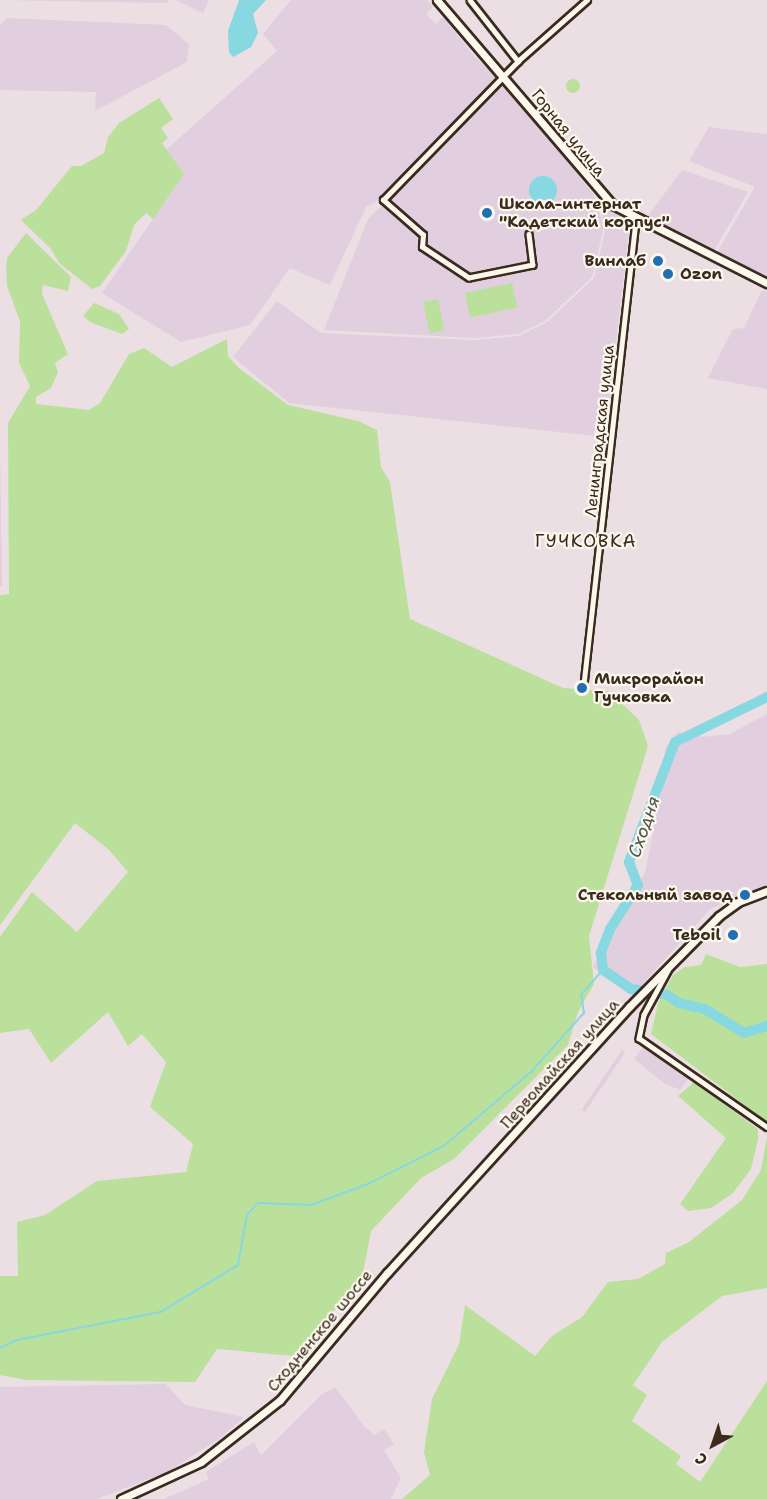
<!DOCTYPE html>
<meta charset="utf-8">
<style>
body{margin:0}
#map{position:relative;width:767px;height:1499px;overflow:hidden;background:#ecdfe4;font-family:"Shantell Sans",sans-serif}
div>[style]{position:absolute}
.built>*{inset:0;background:#e1cede;transform-origin:0 0}
.green>*{inset:0;background:#bae09c;transform-origin:0 0}
.round{border-radius:50%}
.water>*{inset:0;background:#87d8e0}
.stream>*{height:1.5px;margin:-0.75px;padding:0 0.75px;transform-origin:0.75px;border-radius:0.75px;background:#87d8e0}
.river>*{height:10px;margin:-5px;padding:0 5px;transform-origin:5px;border-radius:5px;background:#87d8e0}
.roads{filter:drop-shadow(2px 0 #3b2a1e) drop-shadow(-2px 0 #3b2a1e) drop-shadow(0 2px #3b2a1e) drop-shadow(0 -2px #3b2a1e)}
.street>*{height:4.5px;margin:-2.25px;padding:0 2.25px;transform-origin:2.25px;border-radius:2.25px;background:#fbf7ec}
.secondary>*{height:7px;margin:-3.5px;padding:0 3.5px;transform-origin:3.5px;border-radius:3.5px;background:#fbf7ec}
.dots>*{width:16px;height:16px;translate:-50% -50%;box-sizing:border-box;border:3px solid #fbf7ec;border-radius:50%}
span{translate:-50% -50%;white-space:nowrap;text-align:center;line-height:1.15;-webkit-text-stroke:4.5px #fbf7ec;paint-order:stroke}
.street-label{font-size:16px;color:#3b2a1e}
.poi-label{font-size:16px;color:#3b2a1e;font-weight:700}
.left{translate:0 -50%;text-align:left}
.right{translate:-100% -50%;text-align:right}
.neighbourhood-label{font-size:18px;color:#3b2a1e;letter-spacing:1.5px}
.water-label{font-size:18px;color:#4e564e;font-style:italic}
.north{position:absolute;left:683px;top:1415px;width:60px;height:60px;-webkit-text-stroke:4px #fbf7ec;paint-order:stroke;rotate:220deg;font-size:16px;font-weight:700;line-height:24px;text-align:center;color:#3b2a1e}
.north::after{content:'';display:block;margin:auto;width:21px;height:27px;background:#3b2a1e;clip-path:polygon(50% 0,100% 100%,50% 72%,0 100%)}
</style>
<div id="map">
<div class="built">
<i style="clip-path:polygon(0 0,169px 0,167px 3px)"></i>
<i style="clip-path:polygon(175px 0,209px 0,203px 13px)"></i>
<i style="clip-path:polygon(291px 0,427px 0,433px 7px,426px 14px,436px 24px,443px 17px,475px 57px,498px 78px,380px 199px,366px 207px,330px 285px,290px 268px,250px 325px,181px 342px,102px 293px,184px 174px,166px 150px,277px 51px,263px 34px)"></i>
<i style="clip-path:polygon(6px 18px,166px 25px,189px 44px,187px 62px,95px 111px,96px 92px,0 90px,0 26px)"></i>
<i style="clip-path:polygon(505px 83px,593px 194px,604px 227px,592px 277px,545px 321px,518px 334px,474px 338px,324px 330px,368px 219px)"></i>
<i style="clip-path:polygon(709px 127px,767px 134px,767px 276px,717px 252px,755px 187px,689px 161px)"></i>
<i style="clip-path:polygon(682px 170px,748px 192px,714px 251px,645px 220px)"></i>
<i style="clip-path:polygon(606px 206px,630px 222px,605px 437px,289px 403px,233px 357px,277px 301px,321px 333px,474px 340px,519px 336px,547px 322px,594px 278px,606px 227px,600px 210px)"></i>
<i style="clip-path:polygon(762px 290px,767px 292px,767px 389px,708px 378px,733px 329px,744px 328px)"></i>
<i style="clip-path:polygon(0 444px,2px 586px,0 586px)"></i>
<i style="clip-path:polygon(767px 714px,767px 886px,710px 909px,632px 996px,593px 967px,645px 872px,663px 782px,665px 749px,678px 732px,702px 737px,730px 734px)"></i>
<i style="clip-path:polygon(644px 1046px,689px 1078px,680px 1090px,665px 1084px,634px 1059px)"></i>
<i style="left:622px;top:1050px;width:4px;height:72px;rotate:34deg"></i>
<i style="clip-path:polygon(166px 1384px,185px 1405px,244px 1417px,219px 1439px,167px 1472px,97px 1499px,0 1499px,0 1387px)"></i>
<i style="clip-path:polygon(335px 1387px,363px 1425px,374px 1435px,384px 1429px,394px 1444px,384px 1450px,401px 1478px,391px 1499px,164px 1499px,209px 1479px,206px 1472px,254px 1442px,261px 1455px,321px 1395px)"></i>
</div>
<div class="green">
<i class="round" style="left:566px;top:79px;width:14px;height:14px"></i>
<i style="clip-path:polygon(159px 98px,173px 119px,161px 128px,168px 138px,162px 143px,184px 174px,153px 219px,146px 213px,134px 225px,126px 251px,100px 286px,92px 289px,59px 263px,51px 249px,21px 220px,36px 210px,72px 166px,81px 166px,104px 153px,108px 137px,119px 123px)"></i>
<i style="clip-path:polygon(26px 233px,71px 277px,68px 291px,43px 285px,42px 294px,68px 354px,55px 363px,58px 372px,51px 388px,36px 397px,36px 404px,89px 410px,100px 403px,129px 354px,144px 348px,172px 367px,227px 339px,228px 356px,239px 368px,288px 405px,358px 421px,377px 430px,381px 467px,390px 482px,410px 619px,563px 688px,609px 691px,639px 720px,648px 746px,589px 936px,594px 984px,578px 1012px,568px 1045px,454px 1159px,421px 1178px,371px 1231px,362px 1279px,293px 1356px,217px 1349px,195px 1382px,26px 1380px,0 1375px,0 1276px,18px 1276px,17px 1222px,45px 1215px,97px 1181px,186px 1172px,193px 1144px,150px 1107px,166px 1062px,142px 1034px,128px 1046px,108px 1012px,51px 1063px,29px 1029px,0 1033px,0 937px,32px 892px,77px 932px,128px 872px,108px 849px,75px 823px,0 925px,0 595px,9px 594px,8px 423px,30px 386px,19px 363px,20px 321px,7px 286px,6px 268px,7px 258px)"></i>
<i style="left:512px;top:283px;width:25px;height:48px;rotate:78deg"></i>
<i style="left:438px;top:299px;width:32px;height:15px;rotate:79deg"></i>
<i style="clip-path:polygon(94px 303px,119px 314px,129px 329px,122px 334px,90px 322px,83px 316px)"></i>
<i style="clip-path:polygon(706px 954px,740px 967px,767px 964px,767px 1122px,651px 1034px,658px 1003px,673px 975px,685px 967px,701px 965px)"></i>
<i style="clip-path:polygon(694px 1082px,758px 1129px,758px 1139px,751px 1169px,733px 1193px,711px 1208px,688px 1211px,680px 1204px,726px 1138px,678px 1096px)"></i>
<i style="clip-path:polygon(767px 1137px,767px 1288px,722px 1296px,662px 1342px,633px 1385px,647px 1395px,632px 1421px,681px 1456px,676px 1464px,700px 1482px,767px 1381px,767px 1499px,402px 1499px,430px 1475px,424px 1452px,432px 1399px,459px 1344px,465px 1305px,535px 1356px,552px 1336px,582px 1317px,608px 1282px,638px 1279px,665px 1264px,666px 1253px,689px 1242px,742px 1200px,761px 1170px)"></i>
</div>
<div class="water">
<i style="clip-path:polygon(239px 0,266px 0,253px 14px,258px 33px,251px 47px,233px 57px,229px 52px,228px 31px)"></i>
<i class="round" style="left:529px;top:176px;width:28px;height:28px"></i>
</div>
<div class="stream">
<i style="left:0;top:1348px;width:19px;rotate:-25deg"></i>
<i style="left:17px;top:1340px;width:147px;rotate:-11deg"></i>
<i style="left:161px;top:1312px;width:90px;rotate:-31.4deg"></i>
<i style="left:238px;top:1265px;width:51px;rotate:-79.8deg"></i>
<i style="left:247px;top:1215px;width:16px;rotate:-47deg"></i>
<i style="left:258px;top:1203px;width:53px;rotate:2.2deg"></i>
<i style="left:311px;top:1205px;width:61px;rotate:-20.2deg"></i>
<i style="left:368px;top:1184px;width:85px;rotate:-26.6deg"></i>
<i style="left:444px;top:1146px;width:116px;rotate:-40.4deg"></i>
<i style="left:532px;top:1071px;width:78px;rotate:-48.1deg"></i>
<i style="left:584px;top:1013px;width:18px;rotate:-99deg"></i>
<i style="left:581px;top:995px;width:33px;rotate:-49deg"></i>
</div>
<div class="river">
<i style="left:767px;top:697px;width:102px;rotate:153.9deg"></i>
<i style="left:675px;top:742px;width:129px;rotate:111deg"></i>
<i style="left:629px;top:862px;width:25px;rotate:69deg"></i>
<i style="left:638px;top:885px;width:52px;rotate:122.5deg"></i>
<i style="left:610px;top:929px;width:26px;rotate:111deg"></i>
<i style="left:601px;top:953px;width:17px;rotate:83deg"></i>
<i style="left:603px;top:970px;width:34px;rotate:34deg"></i>
<i style="left:631px;top:989px;width:36px;rotate:9deg"></i>
<i style="left:667px;top:995px;width:14px;rotate:34deg"></i>
<i style="left:679px;top:1003px;width:27px;rotate:13deg"></i>
<i style="left:705px;top:1009px;width:46px;rotate:31.6deg"></i>
<i style="left:744px;top:1033px;width:24px;rotate:-17deg"></i>
</div>
<div class="roads">
<div class="street">
<i style="left:470px;top:0;width:78px;rotate:51.8deg"></i>
<i style="left:529px;top:234px;width:31px;rotate:83deg"></i>
<i style="left:533px;top:265px;width:65px;rotate:168.5deg"></i>
<i style="left:469px;top:278px;width:56px;rotate:-146.6deg"></i>
<i style="left:422px;top:247px;width:12px;rotate:-85deg"></i>
<i style="left:423px;top:235px;width:53px;rotate:-138.8deg"></i>
<i style="left:383px;top:200px;width:194px;rotate:-45.8deg"></i>
<i style="left:518px;top:61px;width:92px;rotate:-41.5deg"></i>
<i style="left:584px;top:680px;width:463px;rotate:-83.6deg"></i>
<i style="left:669px;top:969px;width:52px;rotate:118.5deg"></i>
<i style="left:644px;top:1015px;width:24px;rotate:102deg"></i>
<i style="left:639px;top:1038px;width:156px;rotate:34.8deg"></i>
</div>
<div class="secondary">
<i style="left:437px;top:0;width:270px;rotate:49.4deg"></i>
<i style="left:613px;top:205px;width:173px;rotate:26.9deg"></i>
<i style="left:121px;top:1499px;width:88px;rotate:-24.8deg"></i>
<i style="left:201px;top:1462px;width:100px;rotate:-38.1deg"></i>
<i style="left:280px;top:1400px;width:166px;rotate:-49.9deg"></i>
<i style="left:387px;top:1273px;width:360px;rotate:-47.7deg"></i>
<i style="left:629px;top:1007px;width:128px;rotate:-45.3deg"></i>
<i style="left:719px;top:916px;width:24px;rotate:-36deg"></i>
<i style="left:738px;top:902px;width:31px;rotate:-21deg"></i>
</div>
</div>
<div class="dots">
<i style="left:487px;top:213px;background:#1f6fb2"></i>
<i style="left:658px;top:261px;background:#1f6fb2"></i>
<i style="left:668px;top:274px;background:#1f6fb2"></i>
<i style="left:582px;top:688px;background:#1f6fb2"></i>
<i style="left:745px;top:895px;background:#1f6fb2"></i>
<i style="left:733px;top:935px;background:#1f6fb2"></i>
</div>
<div class="street-label">
<span style="left:568px;top:133px;rotate:51deg">Горная улица</span>
<span style="left:600px;top:431px;rotate:-84deg">Ленинградская улица</span>
<span style="left:560px;top:1064px;rotate:-48deg">Первомайская улица</span>
<span style="left:320px;top:1331px;rotate:-50deg">Сходненское шоссе</span>
</div>
<div class="poi-label">
<span class="left" style="left:499px;top:213px">Школа-интернат<br>"Кадетский корпус"</span>
<span class="right" style="left:646px;top:261px">Винлаб</span>
<span class="left" style="left:680px;top:274px">Ozon</span>
<span class="left" style="left:594px;top:688px">Микрорайон<br>Гучковка</span>
<span class="right" style="left:733px;top:895px">Стекольный завод</span>
<span class="right" style="left:721px;top:935px">Teboil</span>
</div>
<div class="neighbourhood-label">
<span style="left:586px;top:541px">ГУЧКОВКА</span>
</div>
<div class="water-label">
<span style="left:644px;top:827px;rotate:-71deg">Сходня</span>
</div>
<div class="north">С</div>
</div>
